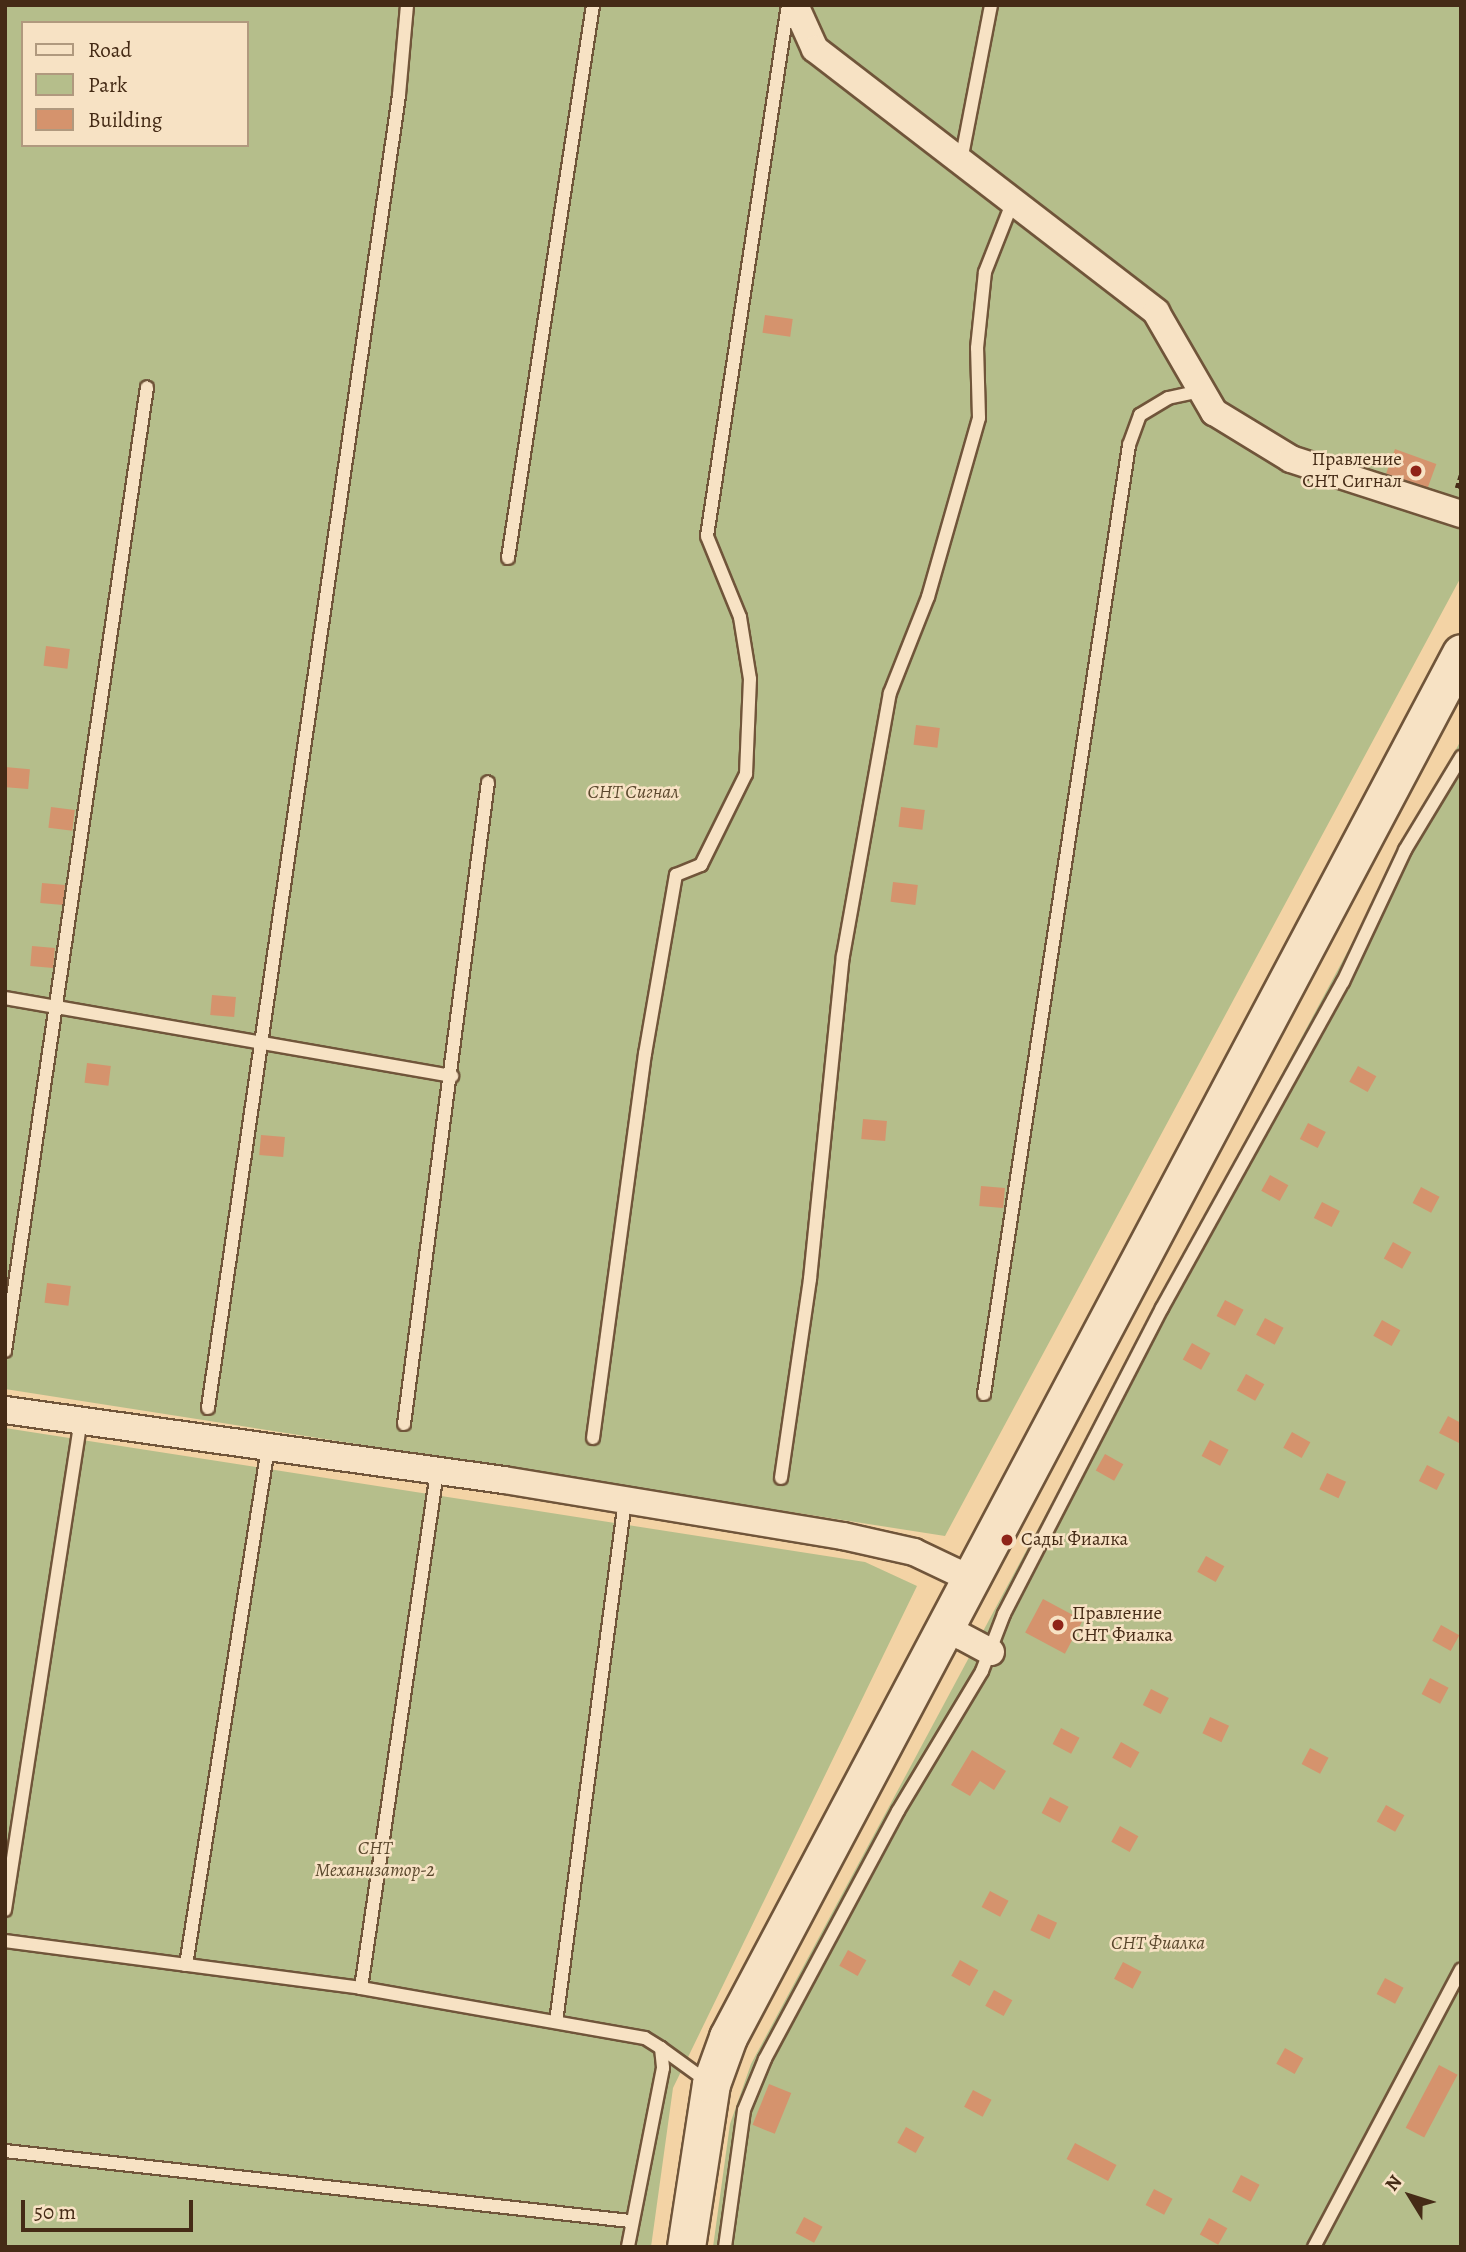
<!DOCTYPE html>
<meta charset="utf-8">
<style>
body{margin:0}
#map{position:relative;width:1466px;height:2252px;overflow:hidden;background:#f3d3a5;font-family:Alegreya,serif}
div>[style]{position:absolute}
.green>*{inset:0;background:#b5be8b}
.building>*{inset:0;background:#d5936d;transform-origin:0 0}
.path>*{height:4.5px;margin-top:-2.25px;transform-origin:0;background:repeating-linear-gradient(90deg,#452b16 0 5px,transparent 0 8.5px)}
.roads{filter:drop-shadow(2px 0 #70553a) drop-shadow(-2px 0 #70553a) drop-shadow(0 2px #70553a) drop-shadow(0 -2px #70553a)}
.lane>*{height:12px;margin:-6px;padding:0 6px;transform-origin:6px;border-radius:6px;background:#f7e2c4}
.street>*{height:26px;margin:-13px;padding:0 13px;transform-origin:13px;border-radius:13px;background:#f7e2c4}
.secondary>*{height:37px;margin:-18.5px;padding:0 18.5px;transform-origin:18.5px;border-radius:18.5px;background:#f7e2c4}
.dots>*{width:19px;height:19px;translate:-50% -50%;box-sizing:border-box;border:4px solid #f7e2c4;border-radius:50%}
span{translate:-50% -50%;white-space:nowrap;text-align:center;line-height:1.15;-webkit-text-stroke:5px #f7e2c4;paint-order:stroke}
.poi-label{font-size:19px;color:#452b16}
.right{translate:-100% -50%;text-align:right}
.left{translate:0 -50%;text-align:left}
.park-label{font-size:19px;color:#5b482d;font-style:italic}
.frame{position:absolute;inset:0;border:7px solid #452b16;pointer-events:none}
.legend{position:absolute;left:21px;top:21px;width:228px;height:126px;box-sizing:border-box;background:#f7e2c4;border:2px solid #b0997e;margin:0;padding:9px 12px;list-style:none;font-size:21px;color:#452b16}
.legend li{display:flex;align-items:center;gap:14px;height:35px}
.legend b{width:35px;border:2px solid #b0997e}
.north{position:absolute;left:1375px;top:2161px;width:70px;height:70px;-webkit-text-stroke:5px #f7e2c4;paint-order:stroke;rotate:308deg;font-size:19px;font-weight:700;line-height:28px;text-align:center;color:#452b16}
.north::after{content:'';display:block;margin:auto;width:24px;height:32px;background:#452b16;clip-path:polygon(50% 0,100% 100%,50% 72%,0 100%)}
.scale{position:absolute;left:21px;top:2200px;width:172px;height:32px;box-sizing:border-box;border:4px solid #452b16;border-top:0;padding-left:9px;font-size:21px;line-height:24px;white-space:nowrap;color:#452b16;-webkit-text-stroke:5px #f7e2c4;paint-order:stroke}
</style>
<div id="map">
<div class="green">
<i style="clip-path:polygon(evenodd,5px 5px,1461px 5px,1461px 577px,945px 1536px,5px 1389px,5px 5px,23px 23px,247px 23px,247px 145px,23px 145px,23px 23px)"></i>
<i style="clip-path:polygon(1461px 740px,1461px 2247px,713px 2247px,730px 2124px,751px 2064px)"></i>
<i style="clip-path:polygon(5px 1428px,865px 1562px,917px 1586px,673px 2088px,651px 2247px,5px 2247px)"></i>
</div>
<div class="building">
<i style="left:765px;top:315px;width:28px;height:18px;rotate:8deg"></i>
<i style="left:1395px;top:449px;width:44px;height:26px;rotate:20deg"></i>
<i style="left:46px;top:646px;width:24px;height:20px;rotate:7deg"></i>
<i style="left:916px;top:725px;width:24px;height:20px;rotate:7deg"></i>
<i style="left:5px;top:767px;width:25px;height:20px;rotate:5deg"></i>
<i style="left:51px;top:807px;width:24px;height:21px;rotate:7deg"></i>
<i style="left:901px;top:807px;width:24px;height:20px;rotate:7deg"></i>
<i style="left:893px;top:882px;width:25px;height:20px;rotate:7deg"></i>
<i style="left:42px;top:883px;width:23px;height:20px;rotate:5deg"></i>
<i style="left:32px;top:946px;width:23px;height:20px;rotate:5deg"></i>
<i style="left:212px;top:995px;width:24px;height:20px;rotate:5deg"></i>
<i style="left:87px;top:1063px;width:24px;height:20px;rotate:7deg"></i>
<i style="left:1358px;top:1066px;width:21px;height:18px;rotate:29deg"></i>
<i style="left:863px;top:1119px;width:24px;height:20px;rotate:5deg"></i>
<i style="left:1308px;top:1123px;width:20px;height:18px;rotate:27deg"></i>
<i style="left:261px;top:1135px;width:24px;height:20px;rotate:5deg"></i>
<i style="left:1270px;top:1175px;width:21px;height:18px;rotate:29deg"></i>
<i style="left:981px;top:1186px;width:24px;height:20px;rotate:5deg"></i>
<i style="left:1421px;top:1187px;width:21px;height:18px;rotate:28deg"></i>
<i style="left:1322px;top:1202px;width:20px;height:18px;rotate:27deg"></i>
<i style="left:1393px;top:1242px;width:21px;height:19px;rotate:29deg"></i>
<i style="left:47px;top:1283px;width:24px;height:20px;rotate:7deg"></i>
<i style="left:1225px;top:1300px;width:21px;height:18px;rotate:28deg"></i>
<i style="left:1265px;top:1318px;width:21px;height:19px;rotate:28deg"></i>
<i style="left:1382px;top:1320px;width:21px;height:18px;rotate:29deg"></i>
<i style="left:1192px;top:1343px;width:21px;height:19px;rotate:29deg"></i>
<i style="left:1246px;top:1374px;width:21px;height:19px;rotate:29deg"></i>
<i style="clip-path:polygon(1448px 1416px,1461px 1423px,1461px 1444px,1439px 1433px)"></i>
<i style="left:1292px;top:1432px;width:21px;height:18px;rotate:29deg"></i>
<i style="left:1210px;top:1440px;width:21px;height:18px;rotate:28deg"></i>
<i style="left:1105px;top:1454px;width:21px;height:19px;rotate:29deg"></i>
<i style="left:1427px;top:1465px;width:20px;height:18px;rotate:27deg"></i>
<i style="left:1327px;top:1473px;width:21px;height:18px;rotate:25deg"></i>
<i style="left:1206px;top:1556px;width:21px;height:18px;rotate:29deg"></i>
<i style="left:1043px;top:1599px;width:45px;height:38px;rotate:28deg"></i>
<i style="left:1441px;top:1625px;width:21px;height:18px;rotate:29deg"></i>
<i style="left:1430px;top:1678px;width:21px;height:18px;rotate:28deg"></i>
<i style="left:1151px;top:1689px;width:20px;height:18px;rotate:27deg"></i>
<i style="left:1210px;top:1717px;width:21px;height:18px;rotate:25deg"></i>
<i style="left:1061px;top:1728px;width:21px;height:18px;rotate:28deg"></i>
<i style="left:1121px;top:1742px;width:21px;height:18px;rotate:29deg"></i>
<i style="left:1310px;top:1748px;width:21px;height:18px;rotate:28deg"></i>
<i style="clip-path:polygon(972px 1750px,1006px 1771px,994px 1790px,980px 1781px,970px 1796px,951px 1785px)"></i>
<i style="left:1050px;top:1797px;width:21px;height:18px;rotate:28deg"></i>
<i style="left:1386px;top:1805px;width:21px;height:19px;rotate:29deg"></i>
<i style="left:1120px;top:1826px;width:21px;height:18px;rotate:29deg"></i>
<i style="left:990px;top:1891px;width:21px;height:18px;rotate:28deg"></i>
<i style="left:1038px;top:1914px;width:21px;height:18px;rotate:25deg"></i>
<i style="left:848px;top:1950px;width:21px;height:18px;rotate:29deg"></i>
<i style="left:960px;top:1960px;width:21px;height:18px;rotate:29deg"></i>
<i style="left:1123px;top:1962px;width:21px;height:19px;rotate:28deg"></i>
<i style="left:1385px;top:1978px;width:21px;height:18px;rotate:28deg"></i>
<i style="left:994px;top:1990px;width:21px;height:18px;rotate:29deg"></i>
<i style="left:1285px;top:2048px;width:21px;height:18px;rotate:29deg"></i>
<i style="left:1439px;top:2065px;width:21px;height:71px;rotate:28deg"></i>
<i style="left:769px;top:2084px;width:24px;height:44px;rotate:22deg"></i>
<i style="left:973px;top:2090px;width:21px;height:19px;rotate:28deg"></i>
<i style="left:906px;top:2127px;width:21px;height:18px;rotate:29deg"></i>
<i style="left:1075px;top:2143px;width:47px;height:18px;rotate:28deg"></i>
<i style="left:1241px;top:2175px;width:21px;height:19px;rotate:28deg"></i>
<i style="left:1154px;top:2189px;width:21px;height:18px;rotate:28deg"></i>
<i style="left:804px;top:2217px;width:21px;height:18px;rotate:28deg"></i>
<i style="left:1209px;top:2218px;width:21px;height:19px;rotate:29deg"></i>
</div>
<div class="path">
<i style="left:1457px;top:488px;width:14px;rotate:-73deg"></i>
</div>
<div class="roads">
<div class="lane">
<i style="left:961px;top:161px;width:159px;rotate:-79.1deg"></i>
<i style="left:508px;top:558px;width:559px;rotate:-81.26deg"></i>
<i style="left:5px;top:998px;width:454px;rotate:9.9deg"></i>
<i style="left:5px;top:1351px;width:974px;rotate:-81.62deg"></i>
<i style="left:984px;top:1394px;width:960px;rotate:-81.31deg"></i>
<i style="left:1129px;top:445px;width:32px;rotate:-70deg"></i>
<i style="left:1140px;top:415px;width:33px;rotate:-31deg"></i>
<i style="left:1168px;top:398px;width:35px;rotate:-12deg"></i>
<i style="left:208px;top:1408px;width:1327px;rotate:-81.72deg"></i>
<i style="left:399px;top:95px;width:90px;rotate:-84.9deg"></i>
<i style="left:404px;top:1424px;width:647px;rotate:-82.55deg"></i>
<i style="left:593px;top:1438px;width:388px;rotate:-82.3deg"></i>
<i style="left:645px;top:1054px;width:182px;rotate:-80.2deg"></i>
<i style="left:676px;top:875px;width:27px;rotate:-22deg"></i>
<i style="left:701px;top:865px;width:102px;rotate:-63.7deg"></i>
<i style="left:746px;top:774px;width:95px;rotate:-87.6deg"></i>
<i style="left:750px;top:679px;width:63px;rotate:-99.2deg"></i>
<i style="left:740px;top:617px;width:87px;rotate:-112.2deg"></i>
<i style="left:707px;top:536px;width:537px;rotate:-81.33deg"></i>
<i style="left:781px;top:1478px;width:201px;rotate:-81.7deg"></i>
<i style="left:810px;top:1279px;width:325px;rotate:-84.2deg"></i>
<i style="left:843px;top:956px;width:267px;rotate:-79.9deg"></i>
<i style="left:890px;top:693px;width:103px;rotate:-68.4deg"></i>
<i style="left:928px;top:597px;width:186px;rotate:-74.1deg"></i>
<i style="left:979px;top:418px;width:70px;rotate:-91.6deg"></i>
<i style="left:977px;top:348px;width:76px;rotate:-84deg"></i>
<i style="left:985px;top:272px;width:76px;rotate:-68.5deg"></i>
<i style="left:5px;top:1910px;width:497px;rotate:-81.2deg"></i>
<i style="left:5px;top:1941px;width:359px;rotate:7.5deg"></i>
<i style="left:361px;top:1988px;width:288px;rotate:10deg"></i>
<i style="left:645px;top:2038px;width:19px;rotate:32deg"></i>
<i style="left:661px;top:2048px;width:20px;rotate:84deg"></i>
<i style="left:663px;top:2068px;width:182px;rotate:101.1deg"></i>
<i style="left:186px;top:1965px;width:523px;rotate:-80.99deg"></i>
<i style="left:361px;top:1988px;width:522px;rotate:-81.62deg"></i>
<i style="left:556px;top:2022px;width:526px;rotate:-82.46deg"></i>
<i style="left:661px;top:2048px;width:58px;rotate:35.9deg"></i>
<i style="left:5px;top:2151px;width:629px;rotate:6.39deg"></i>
<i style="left:725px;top:2247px;width:138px;rotate:-82.1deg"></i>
<i style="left:744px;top:2110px;width:55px;rotate:-67.6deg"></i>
<i style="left:765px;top:2059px;width:281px;rotate:-61.8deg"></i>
<i style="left:898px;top:1811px;width:163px;rotate:-59deg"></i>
<i style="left:982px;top:1671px;width:61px;rotate:-68.9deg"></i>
<i style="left:1004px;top:1614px;width:344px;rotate:-62.7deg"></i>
<i style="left:1162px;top:1308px;width:373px;rotate:-61deg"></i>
<i style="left:1343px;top:982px;width:146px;rotate:-64.8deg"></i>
<i style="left:1405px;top:850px;width:109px;rotate:-58.9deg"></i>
<i style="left:1314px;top:2247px;width:314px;rotate:-62.1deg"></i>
</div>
<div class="street">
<i style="left:795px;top:5px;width:48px;rotate:65.6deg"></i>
<i style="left:815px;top:49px;width:431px;rotate:37.6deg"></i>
<i style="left:1156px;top:312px;width:116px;rotate:59.9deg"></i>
<i style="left:1214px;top:412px;width:90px;rotate:31.4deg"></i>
<i style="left:1291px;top:459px;width:179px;rotate:17.9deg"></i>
<i style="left:5px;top:1410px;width:504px;rotate:7.99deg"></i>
<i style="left:504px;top:1480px;width:344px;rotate:9.4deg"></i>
<i style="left:843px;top:1536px;width:73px;rotate:12.7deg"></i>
<i style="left:914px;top:1552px;width:63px;rotate:25.3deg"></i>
<i style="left:946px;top:1628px;width:51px;rotate:28.1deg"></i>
</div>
<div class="secondary">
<i style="left:686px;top:2247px;width:165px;rotate:-81.3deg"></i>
<i style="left:711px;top:2084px;width:50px;rotate:-70.1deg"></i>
<i style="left:728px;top:2037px;width:1566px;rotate:-62.09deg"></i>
</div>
</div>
<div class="dots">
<i style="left:1416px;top:471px;background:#8f2418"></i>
<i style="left:1007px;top:1540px;background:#8f2418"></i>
<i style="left:1058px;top:1625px;background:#8f2418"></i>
</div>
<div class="poi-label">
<span class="right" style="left:1402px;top:471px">Правление<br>СНТ Сигнал</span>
<span class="left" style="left:1021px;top:1540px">Сады Фиалка</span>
<span class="left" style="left:1072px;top:1625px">Правление<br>СНТ Фиалка</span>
</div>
<div class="park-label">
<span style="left:633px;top:793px">СНТ Сигнал</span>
<span style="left:375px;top:1860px">СНТ<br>Механизатор-2</span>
<span style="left:1158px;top:1944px">СНТ Фиалка</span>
</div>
<div class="frame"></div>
<ul class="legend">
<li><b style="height:9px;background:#f7e2c4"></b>Road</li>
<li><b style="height:19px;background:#b5be8b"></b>Park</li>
<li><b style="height:19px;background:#d5936d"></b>Building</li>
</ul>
<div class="north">N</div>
<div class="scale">50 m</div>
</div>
